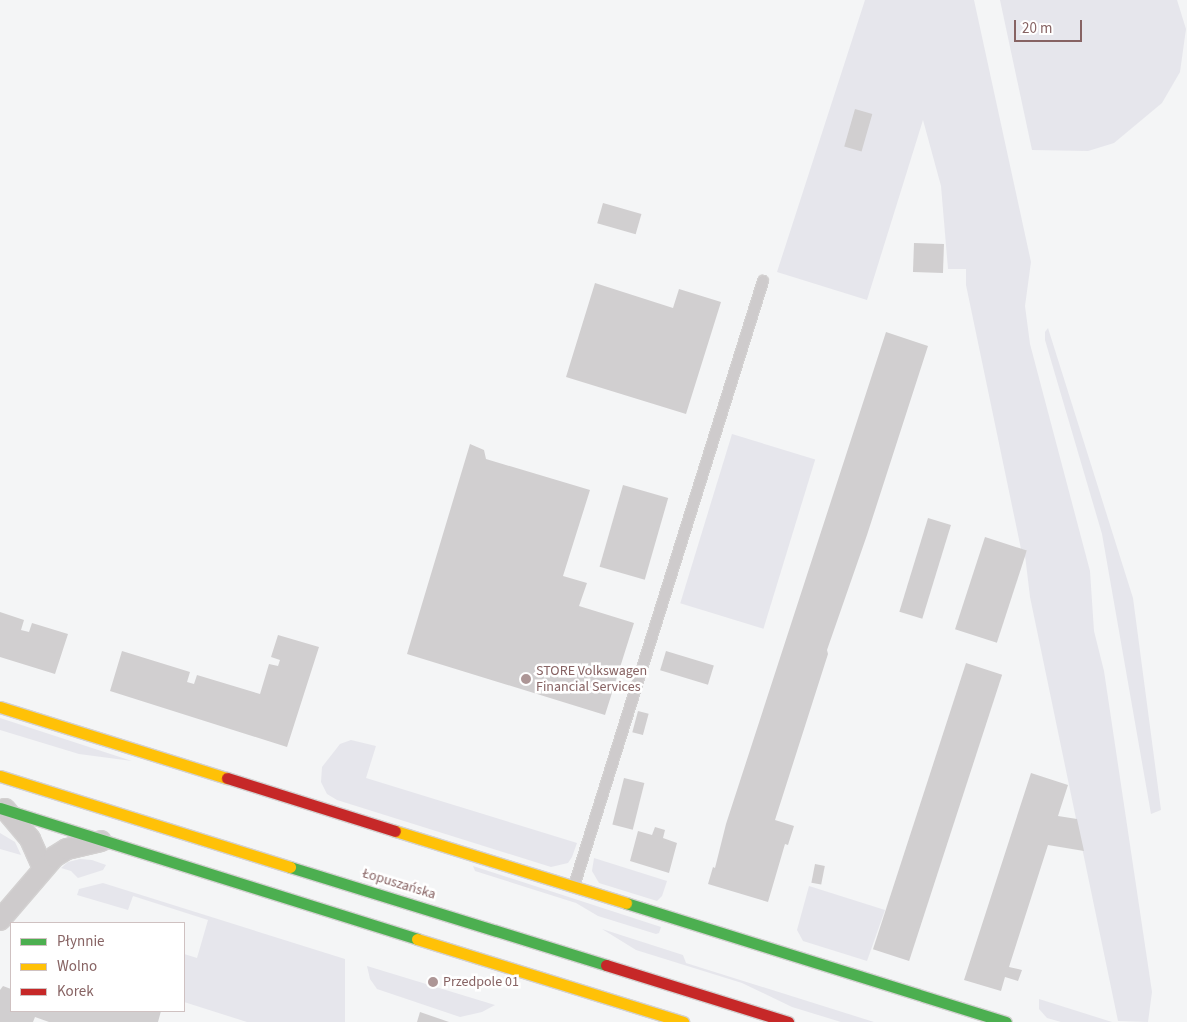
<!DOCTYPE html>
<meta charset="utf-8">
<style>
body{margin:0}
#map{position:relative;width:1187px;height:1022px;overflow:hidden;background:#f4f5f6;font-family:"Source Sans 3",sans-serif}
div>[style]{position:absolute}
.green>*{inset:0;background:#e6e6ec;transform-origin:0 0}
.building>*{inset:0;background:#d1cfd0;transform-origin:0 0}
.roads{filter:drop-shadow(1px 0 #d3d1d1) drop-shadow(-1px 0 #d3d1d1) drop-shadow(0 1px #d3d1d1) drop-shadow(0 -1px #d3d1d1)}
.lane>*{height:10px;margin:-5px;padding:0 5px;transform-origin:5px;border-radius:5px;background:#cecbcc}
.street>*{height:20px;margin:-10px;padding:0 10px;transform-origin:10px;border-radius:10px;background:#cecbcc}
.fast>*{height:11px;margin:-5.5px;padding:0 5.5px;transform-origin:5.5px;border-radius:5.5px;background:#4caf50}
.slow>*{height:11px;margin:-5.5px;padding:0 5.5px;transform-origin:5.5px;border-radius:5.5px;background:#ffc107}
.jam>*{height:11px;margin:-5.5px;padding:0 5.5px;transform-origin:5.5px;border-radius:5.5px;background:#c62828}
.dots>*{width:14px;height:14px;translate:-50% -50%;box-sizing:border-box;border:2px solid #fff;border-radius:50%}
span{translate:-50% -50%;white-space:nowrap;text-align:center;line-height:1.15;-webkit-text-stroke:5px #fff;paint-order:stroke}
.poi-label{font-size:14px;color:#876363}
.left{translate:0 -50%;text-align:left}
.street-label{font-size:14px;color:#876363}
.legend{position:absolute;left:10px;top:922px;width:175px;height:90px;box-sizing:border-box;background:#fff;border:1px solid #cfc1c1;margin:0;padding:6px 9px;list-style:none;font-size:15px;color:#876363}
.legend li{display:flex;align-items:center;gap:10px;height:25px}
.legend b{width:25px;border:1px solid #cfc1c1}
.scale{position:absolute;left:1014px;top:20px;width:68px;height:22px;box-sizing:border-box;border:2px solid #876363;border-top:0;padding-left:6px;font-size:15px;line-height:18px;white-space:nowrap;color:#876363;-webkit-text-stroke:4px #fff;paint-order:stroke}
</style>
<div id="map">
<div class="green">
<i style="clip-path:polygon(865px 0,974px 0,1031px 262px,1025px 306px,1030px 344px,1090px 571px,1094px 631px,1104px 671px,1152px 992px,1148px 1022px,1118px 1021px,1030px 597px,1025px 555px,1027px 551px,1021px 549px,966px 285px,966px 269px,948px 269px,941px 186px,923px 120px,867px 300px,777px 272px)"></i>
<i style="clip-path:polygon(1000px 0,1177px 0,1186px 29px,1180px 72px,1162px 103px,1114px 143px,1088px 151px,1032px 150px)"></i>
<i style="clip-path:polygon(1048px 328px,1133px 598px,1161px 810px,1151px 814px,1102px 534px,1045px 340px,1045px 332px)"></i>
<i style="left:732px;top:434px;width:87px;height:177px;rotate:17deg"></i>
<i style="clip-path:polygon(0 718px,132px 761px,79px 754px,0 730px)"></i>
<i style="clip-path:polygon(351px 740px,376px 746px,366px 778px,577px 843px,572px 857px,568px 863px,551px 867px,337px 800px,327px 794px,321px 782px,322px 767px,340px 744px)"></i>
<i style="clip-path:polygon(0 833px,15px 842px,21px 855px,0 849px)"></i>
<i style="clip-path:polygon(594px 858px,667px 881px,662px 896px,657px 901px,599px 883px,592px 871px)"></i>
<i style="clip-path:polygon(80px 859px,92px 860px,106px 865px,103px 870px,78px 878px,71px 871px,61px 868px,68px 862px)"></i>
<i style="clip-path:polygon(473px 866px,661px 927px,659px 933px,656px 934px,598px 916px,576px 903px,475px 871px)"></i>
<i style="clip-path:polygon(103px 883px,345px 959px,345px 1022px,247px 1022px,184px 1002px,184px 954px,197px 958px,208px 920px,133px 896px,128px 910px,77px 895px,79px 889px)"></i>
<i style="clip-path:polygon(809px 886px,885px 910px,867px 961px,803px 941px,797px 930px)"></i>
<i style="clip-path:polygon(602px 929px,683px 955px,686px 963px,874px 1022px,841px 1022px,792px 1007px,742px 983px,636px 950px)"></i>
<i style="clip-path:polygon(367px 966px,495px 1005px,482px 1012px,460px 1017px,377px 989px,370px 979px)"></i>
<i style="clip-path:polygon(1039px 999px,1112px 1022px,1061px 1022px,1047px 1018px,1039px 1009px)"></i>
</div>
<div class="building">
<i style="left:855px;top:109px;width:18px;height:39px;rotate:16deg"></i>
<i style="left:603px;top:203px;width:40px;height:21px;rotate:16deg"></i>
<i style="left:914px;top:243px;width:30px;height:29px;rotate:2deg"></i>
<i style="clip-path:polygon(595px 283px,673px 308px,679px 289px,721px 302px,686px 414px,566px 377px)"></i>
<i style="clip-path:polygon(886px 332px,928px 346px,867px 535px,827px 650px,828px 654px,775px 820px,794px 826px,788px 845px,785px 844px,768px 902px,708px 884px,713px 867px,715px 868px,726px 824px)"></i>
<i style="clip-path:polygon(470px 444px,484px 450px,486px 459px,590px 490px,563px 576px,587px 583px,579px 606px,634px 623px,605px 715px,407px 654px)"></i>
<i style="left:623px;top:485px;width:47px;height:85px;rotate:16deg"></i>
<i style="left:928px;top:518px;width:24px;height:98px;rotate:17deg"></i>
<i style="left:985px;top:537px;width:44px;height:97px;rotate:18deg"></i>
<i style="clip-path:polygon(0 612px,24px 620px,21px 630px,29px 632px,32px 623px,68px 634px,55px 674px,0 657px)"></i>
<i style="clip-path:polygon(278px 635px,319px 647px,287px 747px,110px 691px,122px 651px,190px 672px,187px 682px,194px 684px,197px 675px,260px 694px,269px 664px,278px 666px,280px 660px,271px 657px)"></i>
<i style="left:666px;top:651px;width:50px;height:20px;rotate:17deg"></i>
<i style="left:966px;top:663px;width:38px;height:301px;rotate:18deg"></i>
<i style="left:638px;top:711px;width:11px;height:22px;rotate:15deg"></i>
<i style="clip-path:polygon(1031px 773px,1068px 785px,1058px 816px,1077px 819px,1084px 851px,1048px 845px,1009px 967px,1022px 970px,1018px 981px,1005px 977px,1001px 991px,964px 980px)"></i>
<i style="left:624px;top:778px;width:21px;height:48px;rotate:14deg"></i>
<i style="clip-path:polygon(655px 827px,665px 830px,663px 838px,677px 843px,669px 873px,630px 861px,638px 831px,652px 835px)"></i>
<i style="left:815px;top:864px;width:10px;height:19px;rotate:11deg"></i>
<i style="clip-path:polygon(3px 986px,11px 989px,11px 1011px,161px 1011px,158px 1022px,49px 1022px,35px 1017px,33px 1022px,0 1022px,0 990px)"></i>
<i style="clip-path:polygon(420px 1012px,449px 1022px,417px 1022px)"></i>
</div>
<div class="roads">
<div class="lane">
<i style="left:574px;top:886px;width:634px;rotate:-72.65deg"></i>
</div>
<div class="street">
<i style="left:5px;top:809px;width:39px;rotate:50deg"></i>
<i style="left:30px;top:839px;width:32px;rotate:66deg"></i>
<i style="left:0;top:920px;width:83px;rotate:-49.4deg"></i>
<i style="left:54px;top:857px;width:15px;rotate:-32deg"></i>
<i style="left:67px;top:849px;width:35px;rotate:-13deg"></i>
</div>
<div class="fast">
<i style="left:0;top:808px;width:437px;rotate:17.4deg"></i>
<i style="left:290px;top:867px;width:331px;rotate:17.2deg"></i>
<i style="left:626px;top:903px;width:398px;rotate:17.4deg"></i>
</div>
<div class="slow">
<i style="left:0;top:707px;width:238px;rotate:17.4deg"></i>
<i style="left:0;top:776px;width:304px;rotate:17.4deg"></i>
<i style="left:395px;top:831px;width:242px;rotate:17.3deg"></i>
<i style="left:417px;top:939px;width:279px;rotate:17.3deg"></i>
</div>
<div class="jam">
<i style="left:227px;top:778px;width:176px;rotate:17.5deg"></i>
<i style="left:606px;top:965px;width:191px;rotate:17.4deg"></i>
</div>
</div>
<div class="dots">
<i style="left:526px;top:679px;background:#ad9696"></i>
<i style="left:433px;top:982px;background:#ad9696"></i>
</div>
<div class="poi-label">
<span class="left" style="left:536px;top:679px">STORE Volkswagen<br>Financial Services</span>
<span class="left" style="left:443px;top:982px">Przedpole 01</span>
</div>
<div class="street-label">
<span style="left:399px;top:884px;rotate:17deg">Łopuszańska</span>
</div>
<ul class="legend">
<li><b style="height:6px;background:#4caf50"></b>Płynnie</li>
<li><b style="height:6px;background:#ffc107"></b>Wolno</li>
<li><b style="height:6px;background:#c62828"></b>Korek</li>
</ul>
<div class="scale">20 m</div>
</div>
